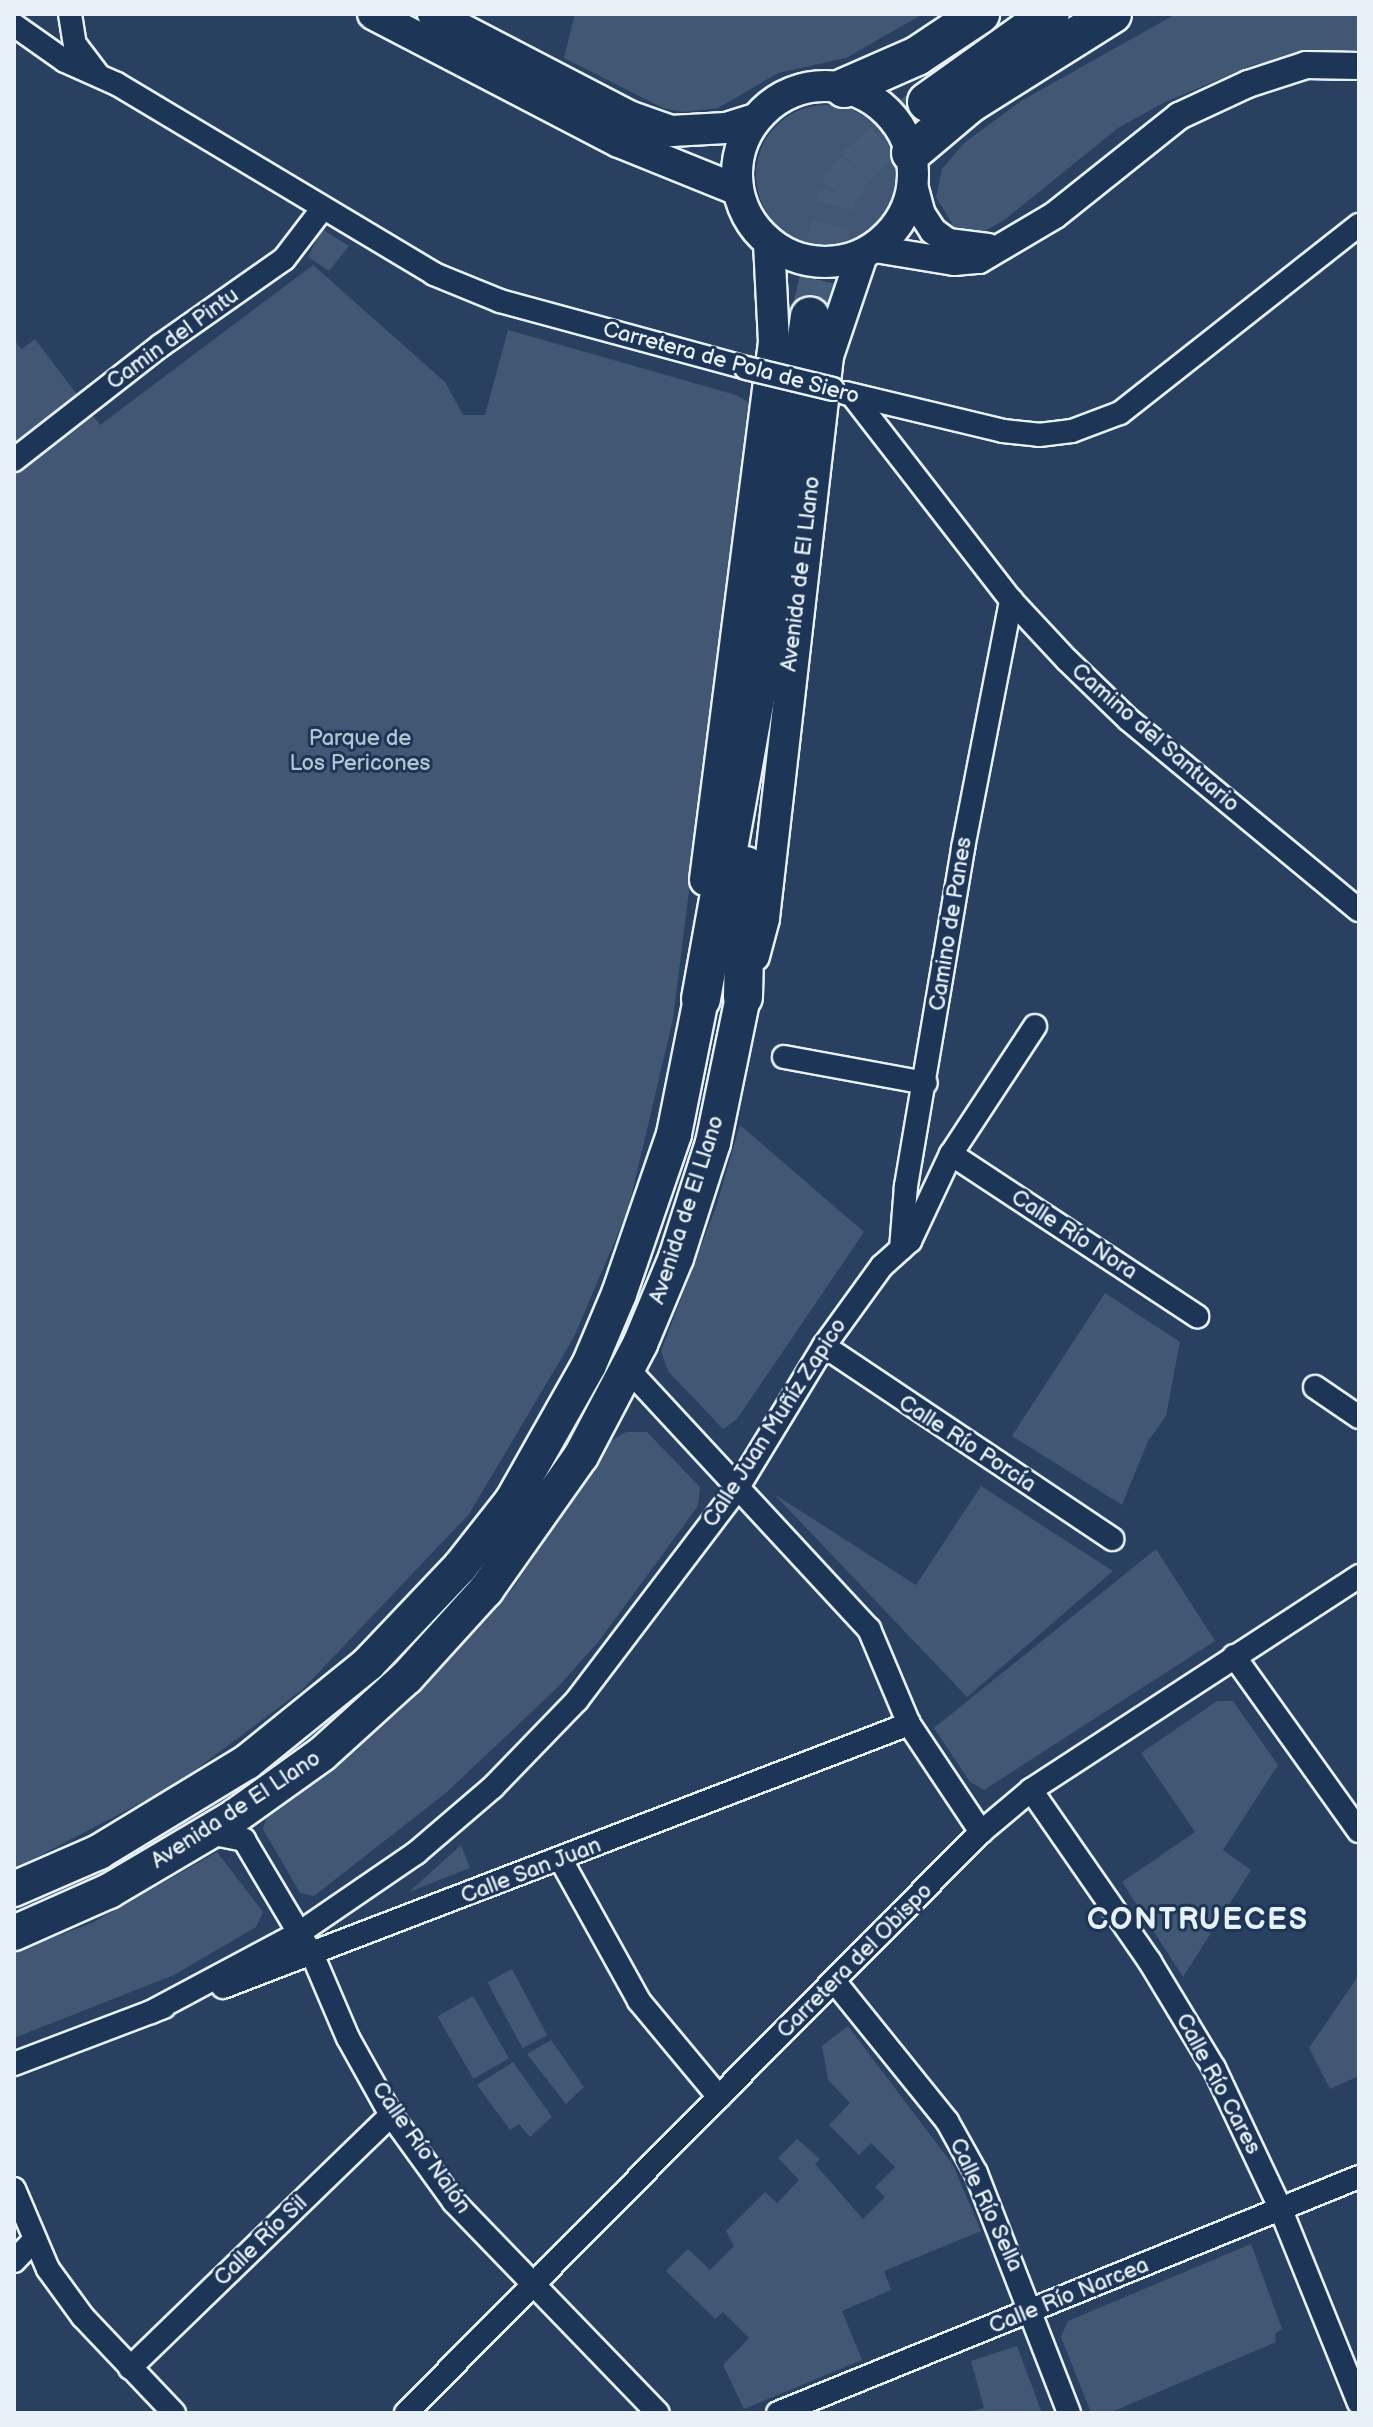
<!DOCTYPE html>
<meta charset="utf-8">
<style>
body{margin:0}
#map{position:relative;width:1373px;height:2427px;overflow:hidden;background:#294061;font-family:"Balsamiq Sans",sans-serif}
div>[style]{position:absolute}
.green>*{inset:0;background:#415774;transform-origin:0 0}
.round{border-radius:50%}
.motorway-tunnel>*{height:38px;margin-top:-19px;transform-origin:0;background:repeating-linear-gradient(90deg,#465b78 0 38px,transparent 0 57px)}
.roads{filter:drop-shadow(2px 0 #e8f1f8) drop-shadow(-2px 0 #e8f1f8) drop-shadow(0 2px #e8f1f8) drop-shadow(0 -2px #e8f1f8)}
.minor>*{height:22px;margin:-11px;padding:0 11px;transform-origin:11px;border-radius:11px;background:#1d3557}
.tertiary>*{height:26px;margin:-13px;padding:0 13px;transform-origin:13px;border-radius:13px;background:#1d3557}
.secondary>*{height:30px;margin:-15px;padding:0 15px;transform-origin:15px;border-radius:15px;background:#1d3557}
.secondary>.ring{margin:-15px;padding:0;box-sizing:content-box;background:none;border:30px solid #1d3557;border-radius:50%}
.primary>*{height:34px;margin:-17px;padding:0 17px;transform-origin:17px;border-radius:17px;background:#1d3557}
.motorway>*{height:38px;margin:-19px;padding:0 19px;transform-origin:19px;border-radius:19px;background:#1d3557}
.bridges{filter:drop-shadow(2px 0 #e8f1f8) drop-shadow(-2px 0 #e8f1f8) drop-shadow(0 2px #e8f1f8) drop-shadow(0 -2px #e8f1f8)}
.minor-bridge>*{height:22px;margin:-11px;padding:0 11px;transform-origin:11px;border-radius:11px;background:#1d3557}
span{translate:-50% -50%;white-space:nowrap;text-align:center;line-height:1.15;-webkit-text-stroke:6px #1d3557;paint-order:stroke}
.street-label{font-size:22px;color:#e8f1f8}
.park-label{font-size:22px;color:#b6c3d0}
.district-label{font-size:30px;color:#e8f1f8;font-weight:700;letter-spacing:2px}
.frame{position:absolute;inset:0;border:16px solid #e8f1f8;pointer-events:none}
</style>
<div id="map">
<div class="green">
<i style="clip-path:polygon(575px 14px,923px 14px,846px 58px,778px 73px,718px 108px,683px 112px,663px 108px,564px 58px)"></i>
<i style="clip-path:polygon(1176px 14px,1359px 14px,1359px 53px,1255px 64px,1163px 103px,1118px 128px,1003px 221px,977px 235px,954px 227px,936px 197px,942px 169px,964px 143px,1021px 101px)"></i>
<i class="round" style="left:756px;top:105px;width:140px;height:140px"></i>
<i style="clip-path:polygon(322px 229px,349px 246px,329px 271px,308px 257px)"></i>
<i style="clip-path:polygon(313px 265px,445px 382px,463px 415px,485px 415px,508px 330px,736px 395px,750px 403px,673px 1019px,628px 1210px,574px 1337px,469px 1514px,302px 1690px,175px 1785px,14px 1869px,14px 340px,22px 349px,35px 339px,100px 425px)"></i>
<i style="clip-path:polygon(740px 1125px,864px 1232px,737px 1419px,723px 1429px,668px 1371px,661px 1351px,716px 1207px)"></i>
<i style="clip-path:polygon(1105px 1293px,1180px 1342px,1166px 1416px,1148px 1441px,1122px 1505px,1012px 1436px)"></i>
<i style="clip-path:polygon(626px 1432px,647px 1432px,700px 1487px,698px 1506px,599px 1641px,558px 1687px,447px 1792px,314px 1896px,300px 1893px,263px 1829px,268px 1812px,314px 1784px,403px 1708px,511px 1591px,612px 1440px)"></i>
<i style="clip-path:polygon(981px 1486px,1113px 1571px,967px 1697px,774px 1494px,916px 1585px)"></i>
<i style="clip-path:polygon(1156px 1549px,1215px 1641px,984px 1790px,970px 1782px,934px 1728px)"></i>
<i style="clip-path:polygon(1217px 1701px,1233px 1701px,1278px 1765px,1223px 1850px,1251px 1870px,1183px 1977px,1122px 1882px,1195px 1832px,1141px 1753px)"></i>
<i style="clip-path:polygon(461px 1845px,470px 1868px,409px 1892px)"></i>
<i style="clip-path:polygon(217px 1852px,263px 1912px,256px 1927px,174px 1975px,14px 2038px,14px 1952px,92px 1923px)"></i>
<i style="left:512px;top:1969px;width:75px;height:28px;rotate:62deg"></i>
<i style="clip-path:polygon(1359px 1975px,1359px 2076px,1330px 2089px,1309px 2048px)"></i>
<i style="left:473px;top:1996px;width:72px;height:41px;rotate:60deg"></i>
<i style="clip-path:polygon(848px 2026px,953px 2165px,981px 2231px,884px 2271px,891px 2290px,842px 2311px,862px 2360px,744px 2409px,723px 2365px,749px 2338px,723px 2312px,715px 2319px,666px 2271px,688px 2249px,710px 2270px,734px 2246px,726px 2231px,765px 2192px,777px 2203px,799px 2180px,778px 2158px,797px 2139px,820px 2159px,815px 2164px,863px 2219px,885px 2197px,875px 2187px,895px 2167px,871px 2143px,859px 2155px,829px 2125px,850px 2103px,828px 2080px,822px 2046px)"></i>
<i style="clip-path:polygon(551px 2040px,584px 2087px,566px 2104px,527px 2054px)"></i>
<i style="clip-path:polygon(513px 2062px,552px 2117px,530px 2137px,519px 2124px,510px 2130px,477px 2085px)"></i>
<i style="clip-path:polygon(1251px 2244px,1282px 2329px,1275px 2334px,1276px 2342px,1109px 2413px,1091px 2413px,1061px 2337px,1068px 2321px)"></i>
<i style="clip-path:polygon(1017px 2346px,1042px 2413px,964px 2413px,984px 2408px,971px 2361px)"></i>
</div>
<div class="motorway-tunnel">
<i style="left:810px;top:317px;width:127px;rotate:-77.3deg"></i>
<i style="left:838px;top:193px;width:31px;rotate:-57deg"></i>
<i style="left:855px;top:167px;width:97px;rotate:-42.1deg"></i>
</div>
<div class="roads">
<div class="minor">
<i style="left:70px;top:14px;width:30px;rotate:81deg"></i>
<i style="left:75px;top:44px;width:35px;rotate:53deg"></i>
<i style="left:14px;top:25px;width:62px;rotate:35.2deg"></i>
<i style="left:65px;top:61px;width:57px;rotate:23.9deg"></i>
<i style="left:117px;top:84px;width:370px;rotate:30.9deg"></i>
<i style="left:434px;top:274px;width:71px;rotate:22.2deg"></i>
<i style="left:500px;top:301px;width:255px;rotate:15.2deg"></i>
<i style="left:845px;top:393px;width:163px;rotate:13.5deg"></i>
<i style="left:1003px;top:431px;width:36px;rotate:6deg"></i>
<i style="left:1039px;top:435px;width:33px;rotate:-7deg"></i>
<i style="left:1072px;top:431px;width:51px;rotate:-20.6deg"></i>
<i style="left:1120px;top:413px;width:304px;rotate:-38.2deg"></i>
<i style="left:852px;top:395px;width:259px;rotate:52.2deg"></i>
<i style="left:1011px;top:600px;width:82px;rotate:47deg"></i>
<i style="left:1067px;top:660px;width:86px;rotate:44.1deg"></i>
<i style="left:1129px;top:720px;width:298px;rotate:39.6deg"></i>
<i style="left:14px;top:460px;width:185px;rotate:-38deg"></i>
<i style="left:160px;top:346px;width:151px;rotate:-35.1deg"></i>
<i style="left:284px;top:259px;width:64px;rotate:-52.6deg"></i>
<i style="left:784px;top:1057px;width:144px;rotate:10.4deg"></i>
<i style="left:951px;top:1154px;width:295px;rotate:33.4deg"></i>
<i style="left:901px;top:1249px;width:63px;rotate:-85.5deg"></i>
<i style="left:906px;top:1186px;width:343px;rotate:-80.4deg"></i>
<i style="left:963px;top:848px;width:253px;rotate:-79deg"></i>
<i style="left:824px;top:1346px;width:347px;rotate:33.8deg"></i>
<i style="left:628px;top:1369px;width:355px;rotate:47.2deg"></i>
<i style="left:869px;top:1629px;width:103px;rotate:67.2deg"></i>
<i style="left:909px;top:1724px;width:130px;rotate:56.3deg"></i>
<i style="left:1315px;top:1387px;width:53px;rotate:34.3deg"></i>
<i style="left:1234px;top:1656px;width:215px;rotate:54.5deg"></i>
<i style="left:1031px;top:1790px;width:209px;rotate:55.3deg"></i>
<i style="left:1150px;top:1962px;width:124px;rotate:58.9deg"></i>
<i style="left:1214px;top:2068px;width:157px;rotate:64.7deg"></i>
<i style="left:1281px;top:2210px;width:208px;rotate:68deg"></i>
<i style="left:209px;top:1833px;width:36px;rotate:11deg"></i>
<i style="left:244px;top:1840px;width:135px;rotate:59.3deg"></i>
<i style="left:313px;top:1956px;width:89px;rotate:66.9deg"></i>
<i style="left:348px;top:2038px;width:88px;rotate:60.8deg"></i>
<i style="left:391px;top:2115px;width:107px;rotate:54.1deg"></i>
<i style="left:454px;top:2202px;width:293px;rotate:46deg"></i>
<i style="left:561px;top:1860px;width:161px;rotate:61deg"></i>
<i style="left:639px;top:2001px;width:125px;rotate:50.2deg"></i>
<i style="left:834px;top:1981px;width:180px;rotate:51.1deg"></i>
<i style="left:947px;top:2121px;width:60px;rotate:60.9deg"></i>
<i style="left:976px;top:2173px;width:257px;rotate:68.8deg"></i>
<i style="left:223px;top:1987px;width:735px;rotate:-20.98deg"></i>
<i style="left:151px;top:2012px;width:168px;rotate:-28.1deg"></i>
<i style="left:299px;top:1933px;width:142px;rotate:-34.4deg"></i>
<i style="left:416px;top:1853px;width:101px;rotate:-40.6deg"></i>
<i style="left:493px;top:1787px;width:121px;rotate:-46deg"></i>
<i style="left:577px;top:1700px;width:265px;rotate:-52.8deg"></i>
<i style="left:737px;top:1489px;width:167px;rotate:-58.7deg"></i>
<i style="left:824px;top:1346px;width:99px;rotate:-54.1deg"></i>
<i style="left:882px;top:1266px;width:38px;rotate:-42deg"></i>
<i style="left:910px;top:1241px;width:96px;rotate:-64.8deg"></i>
<i style="left:951px;top:1154px;width:153px;rotate:-56.7deg"></i>
<i style="left:14px;top:2064px;width:160px;rotate:-20.8deg"></i>
<i style="left:14px;top:2189px;width:87px;rotate:67deg"></i>
<i style="left:48px;top:2269px;width:59px;rotate:53.9deg"></i>
<i style="left:83px;top:2317px;width:132px;rotate:46.5deg"></i>
<i style="left:14px;top:2261px;width:30px;rotate:-46deg"></i>
<i style="left:130px;top:2368px;width:363px;rotate:-44.1deg"></i>
<i style="left:406px;top:2413px;width:817px;rotate:-45.3deg"></i>
<i style="left:981px;top:1832px;width:65px;rotate:-40deg"></i>
<i style="left:1031px;top:1790px;width:392px;rotate:-33.1deg"></i>
<i style="left:778px;top:2413px;width:627px;rotate:-22.11deg"></i>
</div>
<div class="tertiary">
<i style="left:913px;top:181px;width:34px;rotate:75deg"></i>
<i style="left:922px;top:214px;width:20px;rotate:57deg"></i>
<i style="left:933px;top:231px;width:19px;rotate:36deg"></i>
<i style="left:948px;top:242px;width:40px;rotate:7.1deg"></i>
<i style="left:875px;top:249px;width:80px;rotate:9.3deg"></i>
<i style="left:954px;top:262px;width:25px;rotate:-5deg"></i>
<i style="left:979px;top:260px;width:88px;rotate:-30.6deg"></i>
<i style="left:1055px;top:215px;width:159px;rotate:-38.6deg"></i>
<i style="left:1179px;top:116px;width:76px;rotate:-24.9deg"></i>
<i style="left:1248px;top:84px;width:61px;rotate:-18.1deg"></i>
<i style="left:1306px;top:65px;width:53px;rotate:1.1deg"></i>
</div>
<div class="secondary">
<i style="left:373px;top:14px;width:277px;rotate:27.5deg"></i>
<i style="left:619px;top:142px;width:128px;rotate:22deg"></i>
<i style="left:433px;top:14px;width:221px;rotate:27.5deg"></i>
<i style="left:629px;top:116px;width:45px;rotate:19.7deg"></i>
<i style="left:671px;top:131px;width:55px;rotate:-3.1deg"></i>
<i style="left:726px;top:128px;width:31px;rotate:-17deg"></i>
<i class="ring" style="left:737px;top:86px;width:146px;height:146px"></i>
<i style="left:705px;top:880px;width:542px;rotate:-82.69deg"></i>
<i style="left:774px;top:342px;width:100px;rotate:-92.9deg"></i>
<i style="left:754px;top:956px;width:39px;rotate:-75deg"></i>
<i style="left:764px;top:918px;width:566px;rotate:-83.5deg"></i>
<i style="left:828px;top:356px;width:107px;rotate:-71.4deg"></i>
</div>
<div class="primary">
<i style="left:14px;top:1889px;width:93px;rotate:-23.5deg"></i>
<i style="left:99px;top:1852px;width:173px;rotate:-31.3deg"></i>
<i style="left:247px;top:1762px;width:156px;rotate:-39deg"></i>
<i style="left:368px;top:1664px;width:134px;rotate:-46.5deg"></i>
<i style="left:460px;top:1567px;width:84px;rotate:-51.8deg"></i>
<i style="left:512px;top:1501px;width:156px;rotate:-60.5deg"></i>
<i style="left:589px;top:1365px;width:77px;rotate:-67.1deg"></i>
<i style="left:619px;top:1294px;width:169px;rotate:-71deg"></i>
<i style="left:674px;top:1134px;width:138px;rotate:-78.7deg"></i>
<i style="left:14px;top:1933px;width:104px;rotate:-23.9deg"></i>
<i style="left:109px;top:1891px;width:145px;rotate:-30.6deg"></i>
<i style="left:234px;top:1817px;width:108px;rotate:-35.6deg"></i>
<i style="left:322px;top:1754px;width:115px;rotate:-42.2deg"></i>
<i style="left:407px;top:1677px;width:118px;rotate:-47.8deg"></i>
<i style="left:486px;top:1590px;width:164px;rotate:-54.7deg"></i>
<i style="left:581px;top:1456px;width:127px;rotate:-62.2deg"></i>
<i style="left:640px;top:1344px;width:93px;rotate:-67.3deg"></i>
<i style="left:676px;top:1258px;width:121px;rotate:-72.2deg"></i>
<i style="left:713px;top:1143px;width:149px;rotate:-78.4deg"></i>
</div>
<div class="motorway">
<i style="left:844px;top:88px;width:80px;rotate:-23.7deg"></i>
<i style="left:917px;top:56px;width:76px;rotate:-33.7deg"></i>
<i style="left:927px;top:102px;width:151px;rotate:-35.6deg"></i>
<i style="left:911px;top:153px;width:76px;rotate:-40.2deg"></i>
<i style="left:969px;top:104px;width:169px;rotate:-32.2deg"></i>
<i style="left:743px;top:997px;width:131px;rotate:-88.7deg"></i>
<i style="left:701px;top:999px;width:332px;rotate:-79.8deg"></i>
<i style="left:760px;top:672px;width:359px;rotate:-82deg"></i>
</div>
</div>
<div class="bridges">
<div class="minor-bridge">
<i style="left:746px;top:368px;width:89px;rotate:13.6deg"></i>
</div>
</div>
<div class="street-label">
<span style="left:173px;top:339px;rotate:-36deg">Camin del Pintu</span>
<span style="left:731px;top:363px;rotate:15deg">Carretera de Pola de Siero</span>
<span style="left:801px;top:574px;rotate:-83deg">Avenida de El Llano</span>
<span style="left:1155px;top:738px;rotate:41deg">Camino del Santuario</span>
<span style="left:951px;top:924px;rotate:-81deg">Camino de Panes</span>
<span style="left:687px;top:1210px;rotate:-72deg">Avenida de El Llano</span>
<span style="left:1074px;top:1235px;rotate:33deg">Calle Río Nora</span>
<span style="left:775px;top:1423px;rotate:-57deg">Calle Juan Muñíz Zapico</span>
<span style="left:967px;top:1444px;rotate:33deg">Calle Río Porcía</span>
<span style="left:236px;top:1810px;rotate:-33deg">Avenida de El Llano</span>
<span style="left:531px;top:1871px;rotate:-21deg">Calle San Juan</span>
<span style="left:855px;top:1961px;rotate:-45deg">Carretera del Obispo</span>
<span style="left:1218px;top:2084px;rotate:62deg">Calle Río Cares</span>
<span style="left:421px;top:2148px;rotate:55deg">Calle Río Nalón</span>
<span style="left:986px;top:2205px;rotate:65deg">Calle Río Sella</span>
<span style="left:261px;top:2241px;rotate:-44deg">Calle Río Sil</span>
<span style="left:1069px;top:2296px;rotate:-22deg">Calle Río Narcea</span>
</div>
<div class="park-label">
<span style="left:360px;top:751px">Parque de<br>Los Pericones</span>
</div>
<div class="district-label">
<span style="left:1198px;top:1920px">CONTRUECES</span>
</div>
<div class="frame"></div>
</div>
